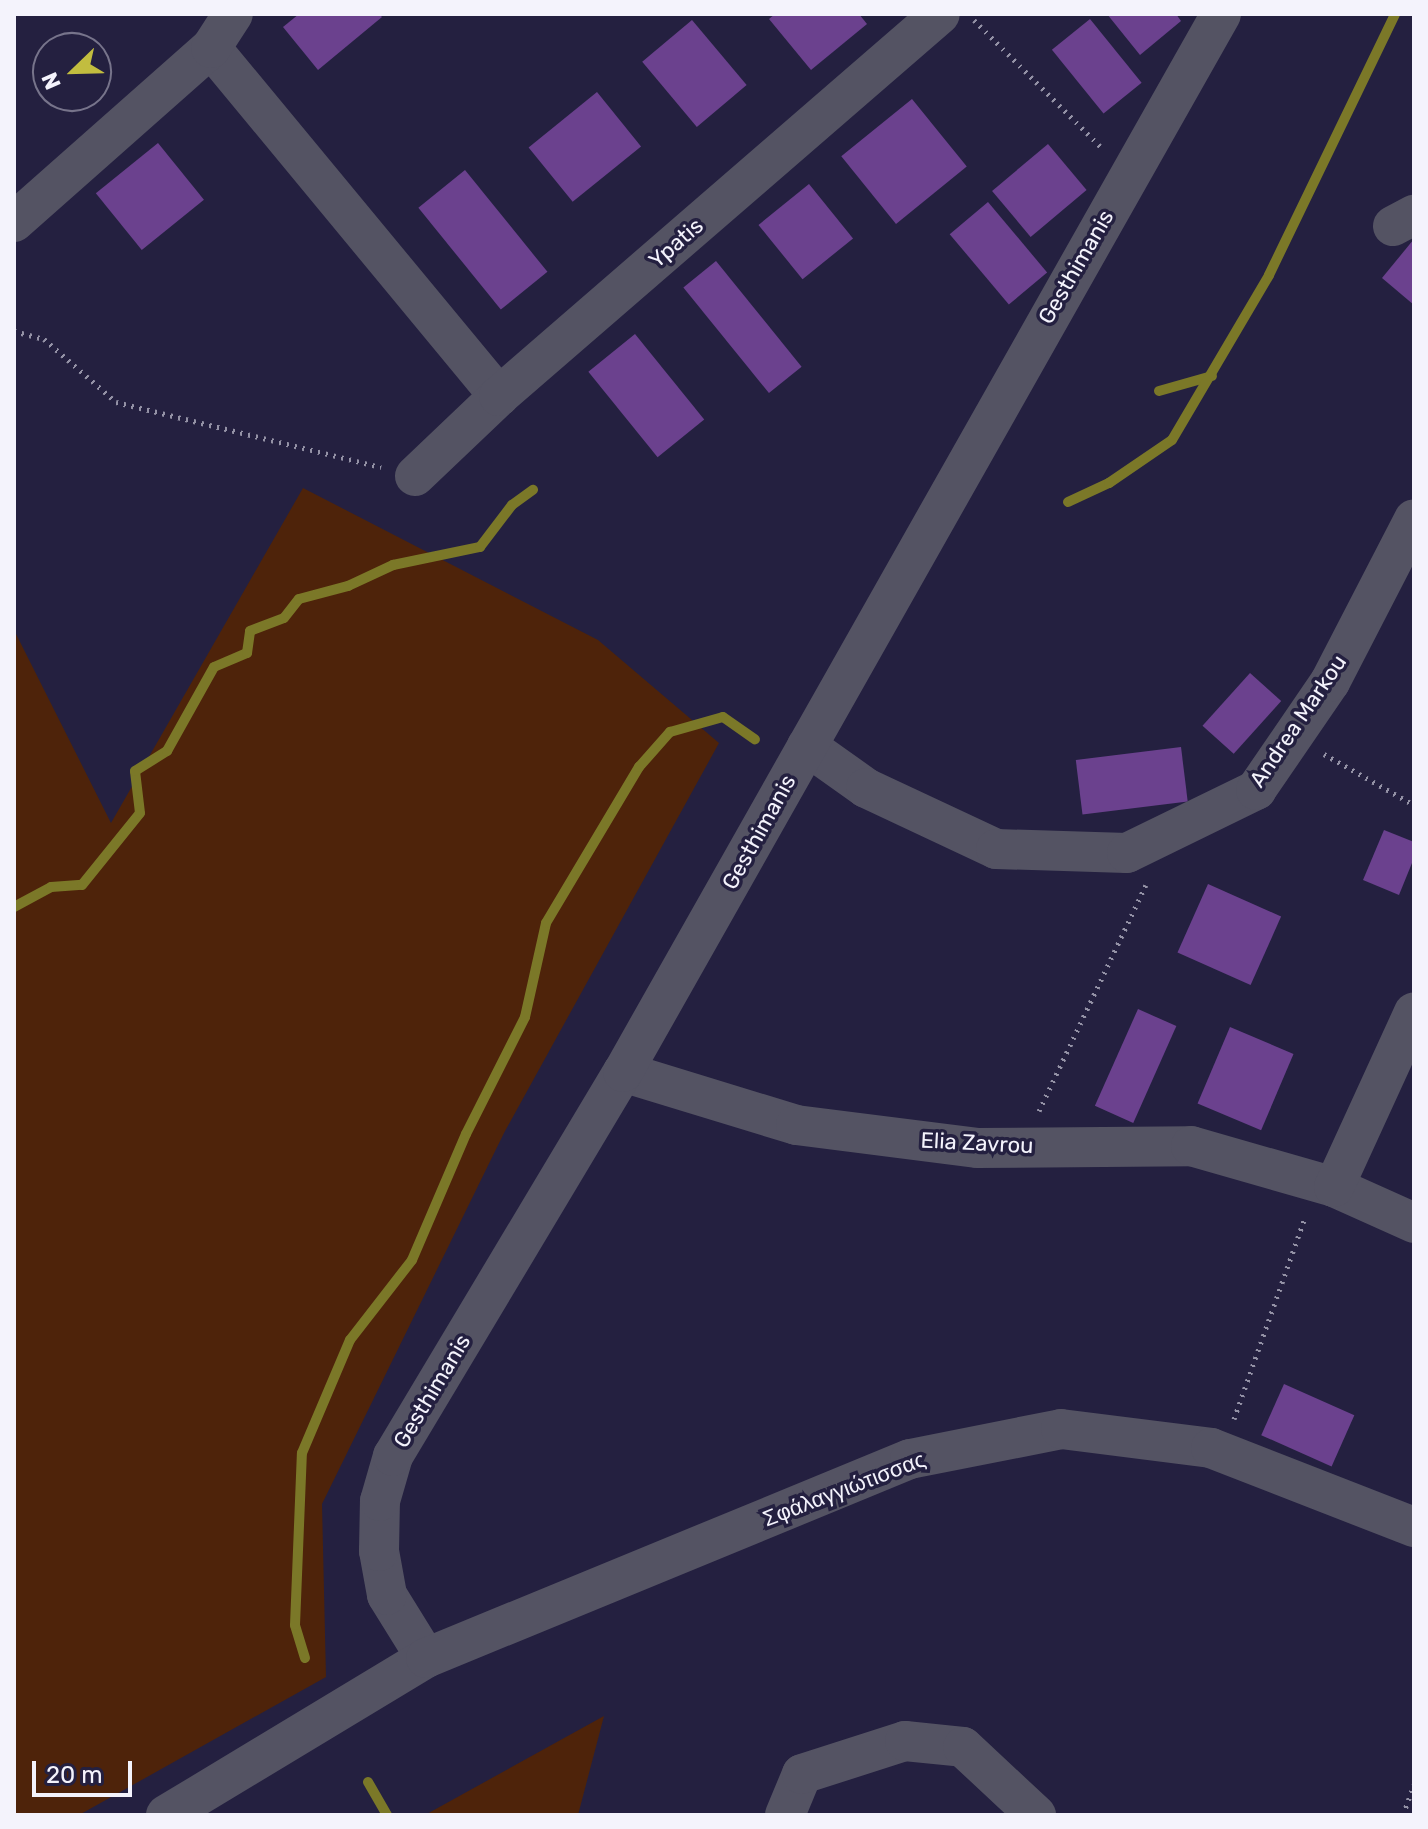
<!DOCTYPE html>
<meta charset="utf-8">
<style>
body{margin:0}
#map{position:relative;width:1428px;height:1829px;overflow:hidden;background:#242040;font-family:Rubik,sans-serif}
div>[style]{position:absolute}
.green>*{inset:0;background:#4e230a}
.stream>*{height:10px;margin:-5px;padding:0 5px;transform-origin:5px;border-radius:5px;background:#7b7828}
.building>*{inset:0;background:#6b418e;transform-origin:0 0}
.path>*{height:5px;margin-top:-2.5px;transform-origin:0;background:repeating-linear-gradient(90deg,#9492a6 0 2px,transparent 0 8px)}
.minor>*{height:40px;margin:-20px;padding:0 20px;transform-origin:20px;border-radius:20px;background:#545363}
span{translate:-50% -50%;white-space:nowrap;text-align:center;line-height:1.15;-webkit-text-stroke:7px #242040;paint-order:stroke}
.street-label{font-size:22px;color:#f4f3fc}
.frame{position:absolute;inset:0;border:16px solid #f4f3fc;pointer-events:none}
.north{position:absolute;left:32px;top:32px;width:80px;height:80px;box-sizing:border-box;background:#242040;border:2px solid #77748b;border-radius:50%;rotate:247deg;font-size:22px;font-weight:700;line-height:32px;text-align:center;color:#f4f3fc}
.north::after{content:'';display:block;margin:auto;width:28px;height:36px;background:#c2bd3f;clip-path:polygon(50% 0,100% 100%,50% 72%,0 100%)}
.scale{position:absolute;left:32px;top:1761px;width:100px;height:36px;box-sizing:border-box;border:4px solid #f4f3fc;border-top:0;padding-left:10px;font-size:24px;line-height:28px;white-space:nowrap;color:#f4f3fc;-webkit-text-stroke:6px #242040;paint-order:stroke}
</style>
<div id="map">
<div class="green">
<i style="clip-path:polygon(303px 488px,598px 640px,719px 743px,504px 1133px,322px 1504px,326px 1677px,79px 1815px,14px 1815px,14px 630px,111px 823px)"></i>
<i style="clip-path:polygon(604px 1716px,578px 1815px,425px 1815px)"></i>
</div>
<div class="stream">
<i style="left:1159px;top:391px;width:55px;rotate:-15.8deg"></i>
<i style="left:1068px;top:502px;width:45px;rotate:-24.9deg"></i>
<i style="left:1109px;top:483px;width:76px;rotate:-34.3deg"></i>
<i style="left:1172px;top:440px;width:191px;rotate:-59.5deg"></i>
<i style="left:1269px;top:275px;width:290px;rotate:-64.2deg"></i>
<i style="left:14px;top:907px;width:42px;rotate:-28.4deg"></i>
<i style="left:51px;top:887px;width:31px;rotate:-4deg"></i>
<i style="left:82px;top:885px;width:92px;rotate:-51.1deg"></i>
<i style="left:140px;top:813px;width:42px;rotate:-96.8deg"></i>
<i style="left:135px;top:771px;width:38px;rotate:-32deg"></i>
<i style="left:167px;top:751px;width:96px;rotate:-60.8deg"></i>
<i style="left:214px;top:667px;width:36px;rotate:-23deg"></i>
<i style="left:247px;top:653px;width:22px;rotate:-82deg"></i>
<i style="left:250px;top:631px;width:36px;rotate:-21deg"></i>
<i style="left:284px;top:618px;width:24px;rotate:-52deg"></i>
<i style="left:299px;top:599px;width:51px;rotate:-14.9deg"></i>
<i style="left:348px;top:586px;width:50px;rotate:-25deg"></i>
<i style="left:393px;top:565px;width:89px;rotate:-11.7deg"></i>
<i style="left:480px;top:547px;width:53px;rotate:-52.7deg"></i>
<i style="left:512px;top:505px;width:26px;rotate:-36deg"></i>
<i style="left:305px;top:1658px;width:34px;rotate:-107deg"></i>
<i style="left:295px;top:1625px;width:172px;rotate:-87.7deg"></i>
<i style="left:302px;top:1453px;width:123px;rotate:-67deg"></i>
<i style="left:350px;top:1340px;width:101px;rotate:-52.2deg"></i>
<i style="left:412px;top:1260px;width:137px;rotate:-66.8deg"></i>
<i style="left:466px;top:1134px;width:131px;rotate:-63.2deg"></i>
<i style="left:525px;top:1017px;width:96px;rotate:-77.4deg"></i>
<i style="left:546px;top:923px;width:182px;rotate:-59.2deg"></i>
<i style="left:639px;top:767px;width:47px;rotate:-48.5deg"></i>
<i style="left:670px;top:732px;width:55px;rotate:-15.8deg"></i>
<i style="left:723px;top:717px;width:39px;rotate:35deg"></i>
<i style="left:368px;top:1782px;width:38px;rotate:60deg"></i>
</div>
<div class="building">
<i style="clip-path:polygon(299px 14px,379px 14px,382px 17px,318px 70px,283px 27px)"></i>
<i style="clip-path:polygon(775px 14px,859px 14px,867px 24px,811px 70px,769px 19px)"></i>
<i style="clip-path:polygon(1107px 14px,1176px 14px,1181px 21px,1140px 55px)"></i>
<i style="left:1090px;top:19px;width:82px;height:49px;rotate:51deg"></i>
<i style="left:692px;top:20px;width:85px;height:65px;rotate:50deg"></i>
<i style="left:597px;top:92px;width:70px;height:88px;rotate:51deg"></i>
<i style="left:912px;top:99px;width:87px;height:91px;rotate:51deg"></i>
<i style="left:158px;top:143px;width:73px;height:80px;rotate:51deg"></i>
<i style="left:1048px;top:144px;width:60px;height:73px;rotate:50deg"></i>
<i style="left:465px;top:170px;width:131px;height:60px;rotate:51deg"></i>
<i style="left:809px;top:184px;width:70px;height:65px;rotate:51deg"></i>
<i style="left:988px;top:202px;width:92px;height:50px;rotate:50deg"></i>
<i style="clip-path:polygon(1414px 239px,1414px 305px,1382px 278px)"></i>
<i style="left:716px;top:261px;width:136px;height:42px;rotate:51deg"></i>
<i style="left:635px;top:334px;width:110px;height:60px;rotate:51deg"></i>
<i style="left:1250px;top:673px;width:42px;height:71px;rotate:42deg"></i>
<i style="left:1181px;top:747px;width:55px;height:106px;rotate:83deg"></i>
<i style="clip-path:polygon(1384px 830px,1414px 842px,1414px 858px,1399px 895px,1363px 880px)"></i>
<i style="left:1208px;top:884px;width:80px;height:75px;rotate:24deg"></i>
<i style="left:1138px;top:1009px;width:42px;height:106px;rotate:24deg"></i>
<i style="left:1230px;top:1027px;width:69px;height:83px;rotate:23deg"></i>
<i style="left:1284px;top:1384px;width:77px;height:56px;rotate:24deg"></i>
</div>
<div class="path">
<i style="left:974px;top:20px;width:182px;rotate:45deg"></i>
<i style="left:14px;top:331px;width:31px;rotate:15deg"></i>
<i style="left:44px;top:339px;width:96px;rotate:41.2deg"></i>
<i style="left:116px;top:402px;width:273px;rotate:13.8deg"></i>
<i style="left:1324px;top:754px;width:103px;rotate:29.5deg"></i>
<i style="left:1039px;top:1111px;width:250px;rotate:-64.7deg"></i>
<i style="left:1234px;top:1419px;width:214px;rotate:-70.6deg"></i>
<i style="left:1403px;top:1815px;width:32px;rotate:-70deg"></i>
</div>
<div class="minor">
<i style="left:211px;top:48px;width:452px;rotate:50.4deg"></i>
<i style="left:14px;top:222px;width:263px;rotate:-41.5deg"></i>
<i style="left:211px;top:48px;width:40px;rotate:-57.1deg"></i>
<i style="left:1393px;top:226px;width:24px;rotate:-28deg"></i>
<i style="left:415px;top:476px;width:116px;rotate:-43.6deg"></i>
<i style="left:499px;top:396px;width:583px;rotate:-40.9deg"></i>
<i style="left:807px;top:746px;width:72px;rotate:35.4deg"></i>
<i style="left:866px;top:788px;width:144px;rotate:25.1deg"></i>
<i style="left:996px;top:849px;width:131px;rotate:1.7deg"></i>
<i style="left:1127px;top:853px;width:144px;rotate:-26deg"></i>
<i style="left:1256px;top:790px;width:131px;rotate:-55.6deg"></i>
<i style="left:1330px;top:682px;width:183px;rotate:-62.7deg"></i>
<i style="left:623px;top:1072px;width:181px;rotate:17deg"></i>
<i style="left:796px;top:1125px;width:182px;rotate:7.2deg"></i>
<i style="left:977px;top:1148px;width:214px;rotate:-0.5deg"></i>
<i style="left:1191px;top:1146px;width:149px;rotate:16deg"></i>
<i style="left:1334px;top:1187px;width:88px;rotate:24.2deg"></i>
<i style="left:1334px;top:1187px;width:192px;rotate:-65.4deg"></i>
<i style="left:426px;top:1658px;width:74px;rotate:-121.8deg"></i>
<i style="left:387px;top:1595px;width:45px;rotate:-100.3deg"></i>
<i style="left:379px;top:1551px;width:50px;rotate:-88.9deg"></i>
<i style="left:380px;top:1501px;width:47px;rotate:-73.9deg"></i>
<i style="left:393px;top:1456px;width:448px;rotate:-59.1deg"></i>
<i style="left:623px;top:1072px;width:1215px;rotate:-60.52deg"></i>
<i style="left:166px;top:1815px;width:304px;rotate:-31.1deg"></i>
<i style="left:426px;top:1658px;width:523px;rotate:-22.35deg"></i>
<i style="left:910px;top:1459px;width:154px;rotate:-11.2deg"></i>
<i style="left:1061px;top:1429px;width:151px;rotate:7.2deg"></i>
<i style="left:1211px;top:1448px;width:218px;rotate:21.3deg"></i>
<i style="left:785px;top:1815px;width:44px;rotate:-67.5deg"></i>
<i style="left:802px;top:1774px;width:108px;rotate:-17.8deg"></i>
<i style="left:905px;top:1741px;width:58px;rotate:5.9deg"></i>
<i style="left:963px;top:1747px;width:100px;rotate:43deg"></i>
</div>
<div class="street-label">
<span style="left:676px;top:243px;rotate:-41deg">Ypatis</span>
<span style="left:1076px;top:267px;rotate:-60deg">Gesthimanis</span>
<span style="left:1298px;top:721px;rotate:-56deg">Andrea Markou</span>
<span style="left:759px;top:832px;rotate:-61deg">Gesthimanis</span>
<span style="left:977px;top:1143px;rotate:3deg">Elia Zavrou</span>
<span style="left:432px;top:1391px;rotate:-59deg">Gesthimanis</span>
<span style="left:844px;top:1489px;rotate:-21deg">Σφάλαγγιώτισσας</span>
</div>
<div class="frame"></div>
<div class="north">N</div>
<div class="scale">20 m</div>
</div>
